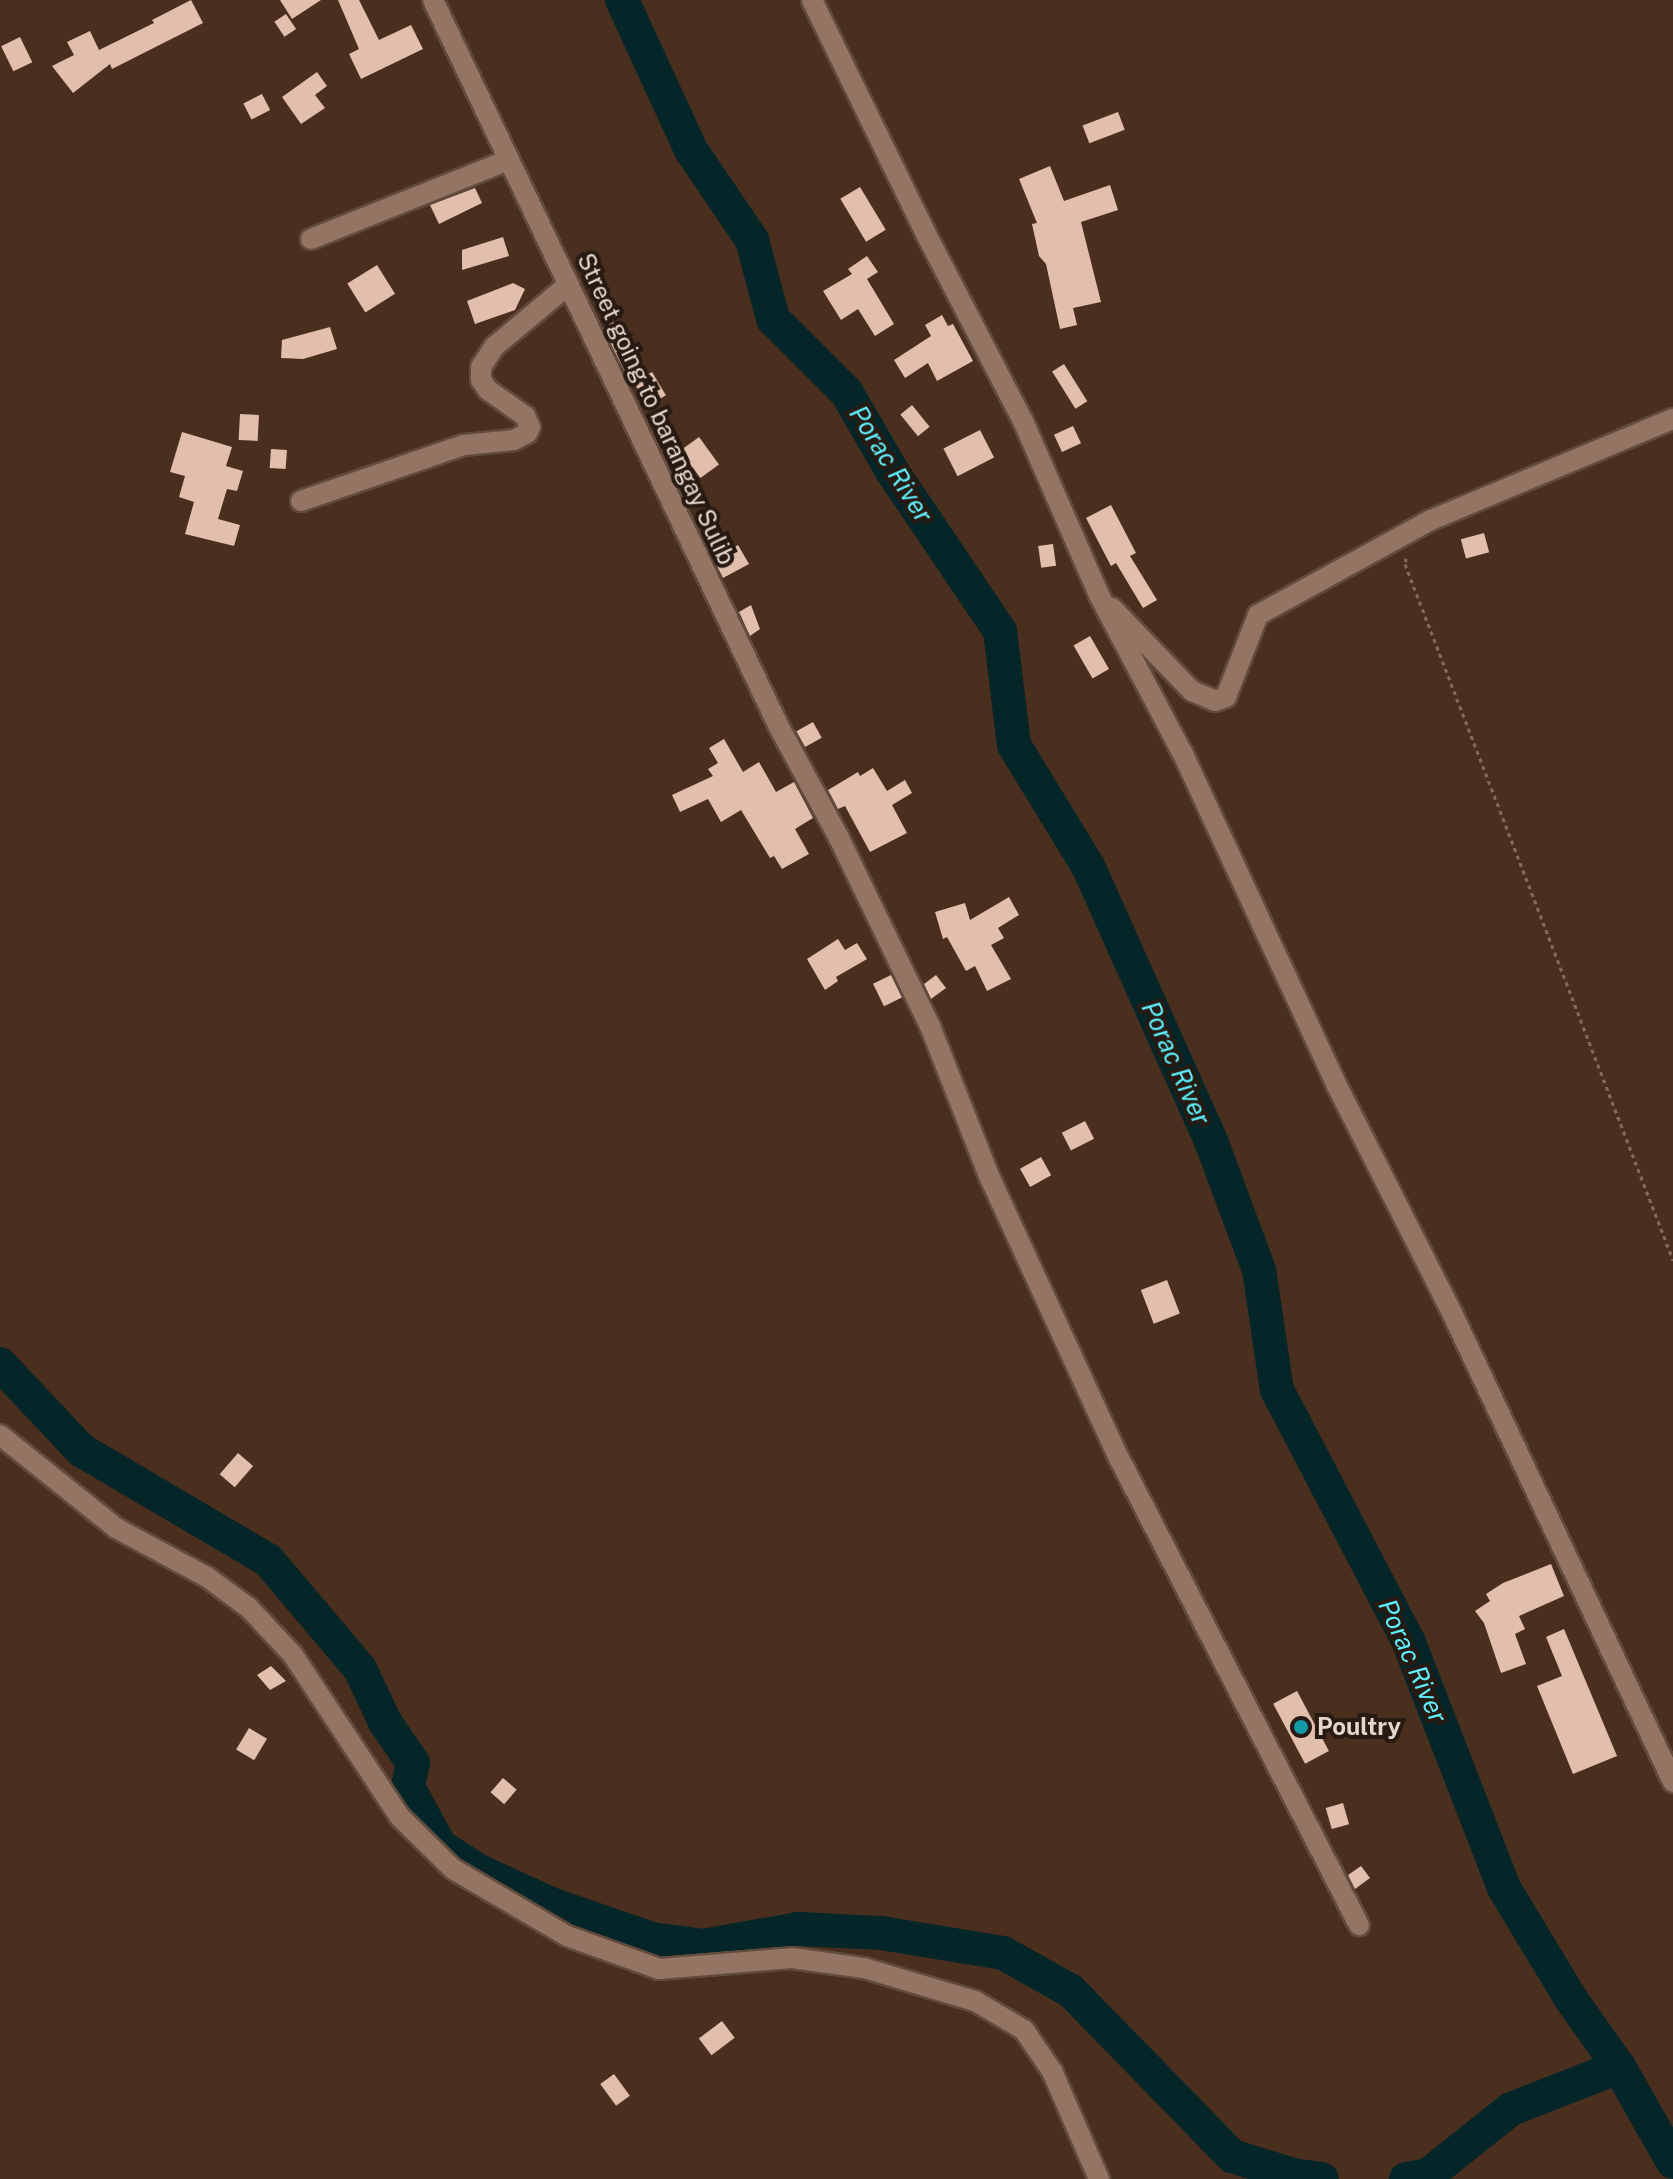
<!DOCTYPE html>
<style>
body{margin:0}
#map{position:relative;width:1673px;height:2179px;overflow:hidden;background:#4a2f1f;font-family:"Public Sans",sans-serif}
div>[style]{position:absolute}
.river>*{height:34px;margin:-17px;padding:0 17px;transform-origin:17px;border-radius:17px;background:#042629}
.building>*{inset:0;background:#e2bfac;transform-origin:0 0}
.path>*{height:3px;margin-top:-1.5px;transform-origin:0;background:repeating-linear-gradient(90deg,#826b5d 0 4px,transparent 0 8px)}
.roads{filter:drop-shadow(2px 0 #624b3d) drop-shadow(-2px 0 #624b3d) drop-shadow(0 2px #624b3d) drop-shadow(0 -2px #624b3d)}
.minor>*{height:20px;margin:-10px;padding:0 10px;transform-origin:10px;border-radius:10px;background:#947563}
.dots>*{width:22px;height:22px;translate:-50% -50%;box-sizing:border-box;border:4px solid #271a13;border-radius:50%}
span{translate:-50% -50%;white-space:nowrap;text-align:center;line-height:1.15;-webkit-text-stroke:8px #271a13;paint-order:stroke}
.street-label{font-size:24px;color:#e6d5cb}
.poi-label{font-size:24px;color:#e6d5cb;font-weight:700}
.left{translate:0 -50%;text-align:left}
.water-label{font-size:26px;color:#5bf1fd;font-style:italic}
</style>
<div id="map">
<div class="river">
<i style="left:622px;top:0;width:165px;rotate:65.3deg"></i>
<i style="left:691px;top:150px;width:109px;rotate:55.9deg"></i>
<i style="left:752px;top:240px;width:82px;rotate:75.1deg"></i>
<i style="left:773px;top:319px;width:105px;rotate:45deg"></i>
<i style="left:847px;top:393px;width:90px;rotate:60deg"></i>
<i style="left:892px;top:471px;width:193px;rotate:56deg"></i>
<i style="left:1000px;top:631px;width:115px;rotate:83deg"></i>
<i style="left:1014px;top:745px;width:142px;rotate:58.6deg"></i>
<i style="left:1088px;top:866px;width:301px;rotate:65.9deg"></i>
<i style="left:1211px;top:1141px;width:138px;rotate:69.6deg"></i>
<i style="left:1259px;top:1270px;width:121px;rotate:81.5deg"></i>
<i style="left:1277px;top:1390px;width:285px;rotate:62.4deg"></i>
<i style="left:1409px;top:1643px;width:263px;rotate:68.8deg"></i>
<i style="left:1504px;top:1888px;width:130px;rotate:58.9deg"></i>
<i style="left:1571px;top:1999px;width:83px;rotate:54.8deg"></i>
<i style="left:1619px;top:2067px;width:109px;rotate:60.4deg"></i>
<i style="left:0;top:1364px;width:118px;rotate:46.7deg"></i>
<i style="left:81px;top:1450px;width:217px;rotate:30.5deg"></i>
<i style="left:268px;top:1560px;width:143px;rotate:49.8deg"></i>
<i style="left:360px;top:1669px;width:59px;rotate:64.7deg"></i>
<i style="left:385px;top:1722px;width:50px;rotate:55.7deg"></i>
<i style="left:413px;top:1763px;width:25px;rotate:102deg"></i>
<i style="left:408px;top:1787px;width:67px;rotate:61.5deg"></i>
<i style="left:440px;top:1846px;width:46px;rotate:32.7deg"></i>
<i style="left:479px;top:1871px;width:79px;rotate:24.6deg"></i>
<i style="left:551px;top:1904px;width:107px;rotate:19.1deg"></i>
<i style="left:652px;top:1939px;width:51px;rotate:7.8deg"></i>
<i style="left:703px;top:1946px;width:97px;rotate:-10.1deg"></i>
<i style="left:798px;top:1929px;width:83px;rotate:2.8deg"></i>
<i style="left:881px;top:1933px;width:124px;rotate:9.3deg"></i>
<i style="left:1003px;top:1953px;width:78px;rotate:29.2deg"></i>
<i style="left:1071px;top:1991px;width:231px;rotate:45.7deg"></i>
<i style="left:1232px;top:2156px;width:64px;rotate:17.3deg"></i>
<i style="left:1293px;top:2175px;width:29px;rotate:8deg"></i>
<i style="left:1406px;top:2179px;width:22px;rotate:-10deg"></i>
<i style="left:1428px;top:2175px;width:106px;rotate:-38.5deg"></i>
<i style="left:1511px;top:2109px;width:116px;rotate:-21.3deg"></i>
</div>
<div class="building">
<i style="clip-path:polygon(191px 0,203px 23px,112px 69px,110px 64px,73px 93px,52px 66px,74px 55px,67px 42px,90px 31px,99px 50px,154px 23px,152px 20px)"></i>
<i style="clip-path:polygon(280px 0,321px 0,292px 19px)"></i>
<i style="clip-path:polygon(338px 0,359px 0,379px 40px,411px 25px,423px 49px,361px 79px,349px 54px,359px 49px)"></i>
<i style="left:286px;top:14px;width:18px;height:14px;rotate:56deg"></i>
<i style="left:20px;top:37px;width:28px;height:21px;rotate:64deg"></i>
<i style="clip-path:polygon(317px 72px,327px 86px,315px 95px,325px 108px,301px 124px,282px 97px)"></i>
<i style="left:262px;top:94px;width:18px;height:21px;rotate:63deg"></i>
<i style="left:1118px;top:112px;width:19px;height:38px;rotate:69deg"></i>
<i style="clip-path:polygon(1050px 166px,1064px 201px,1110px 185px,1118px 210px,1081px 222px,1101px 302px,1073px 308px,1077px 325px,1060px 329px,1046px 264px,1039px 256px,1032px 224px,1037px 223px,1019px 179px)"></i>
<i style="left:860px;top:187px;width:50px;height:23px;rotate:59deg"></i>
<i style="clip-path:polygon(475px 188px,482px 203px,439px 224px,430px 205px)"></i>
<i style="clip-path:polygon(503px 237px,509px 256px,462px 270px,462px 250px)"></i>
<i style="clip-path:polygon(867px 256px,878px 272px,867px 279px,894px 324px,875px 336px,858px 309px,841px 320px,823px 291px,852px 274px,848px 269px)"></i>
<i style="left:377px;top:265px;width:34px;height:35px;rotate:58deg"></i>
<i style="clip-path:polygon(513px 283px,525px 289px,515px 310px,475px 324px,467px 301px)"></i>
<i style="clip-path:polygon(942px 315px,948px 326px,953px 324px,973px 361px,937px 381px,928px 363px,905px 378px,894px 360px,931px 336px,925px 325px)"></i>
<i style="clip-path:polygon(613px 322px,639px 369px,627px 376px,603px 328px)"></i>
<i style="clip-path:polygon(330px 327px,337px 349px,303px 359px,281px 358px,282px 340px)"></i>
<i style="left:1064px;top:364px;width:44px;height:14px;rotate:58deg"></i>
<i style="left:652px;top:372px;width:27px;height:21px;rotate:59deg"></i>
<i style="left:912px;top:405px;width:28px;height:15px;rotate:51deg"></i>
<i style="left:240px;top:414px;width:19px;height:26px;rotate:3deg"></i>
<i style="left:1073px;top:426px;width:19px;height:21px;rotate:65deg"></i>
<i style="left:980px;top:430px;width:31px;height:41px;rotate:63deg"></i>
<i style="clip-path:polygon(182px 432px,232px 447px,226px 466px,243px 471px,237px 491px,227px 489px,218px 519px,240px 525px,234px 546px,185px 534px,194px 502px,179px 497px,185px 476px,170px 472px)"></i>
<i style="left:699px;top:437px;width:34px;height:23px;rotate:54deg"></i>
<i style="left:271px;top:449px;width:16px;height:19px;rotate:4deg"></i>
<i style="clip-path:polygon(1111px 505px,1136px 553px,1130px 556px,1157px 600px,1143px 608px,1116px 563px,1111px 566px,1086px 518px)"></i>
<i style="left:1484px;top:533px;width:20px;height:24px;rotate:75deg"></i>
<i style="clip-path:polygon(725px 536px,732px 549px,738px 545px,749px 564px,723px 578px,707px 546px)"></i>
<i style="left:1053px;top:544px;width:22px;height:15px;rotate:82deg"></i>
<i style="clip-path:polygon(751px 605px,760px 629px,750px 636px,739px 612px)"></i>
<i style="left:1090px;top:636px;width:38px;height:19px;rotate:60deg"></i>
<i style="left:813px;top:722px;width:18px;height:19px;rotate:61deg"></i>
<i style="clip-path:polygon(724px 739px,743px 772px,759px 762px,776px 792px,794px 782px,813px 818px,795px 829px,809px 854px,782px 869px,774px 856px,770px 858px,741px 810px,721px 822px,708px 799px,680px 812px,672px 795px,713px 776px,708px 769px,718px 763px,709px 748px)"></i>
<i style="clip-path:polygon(873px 768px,887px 791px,905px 780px,912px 793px,892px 805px,907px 833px,870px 852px,845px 806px,838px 809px,828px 790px,858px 772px,860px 776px)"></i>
<i style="clip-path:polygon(1009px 897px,1019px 915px,998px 928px,1004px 938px,991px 945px,1011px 979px,987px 991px,975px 966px,966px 971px,947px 937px,943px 939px,935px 912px,965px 903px,970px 920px)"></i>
<i style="clip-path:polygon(838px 939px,845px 950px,857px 943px,867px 959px,836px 977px,838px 981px,825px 990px,807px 959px)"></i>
<i style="left:891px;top:975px;width:25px;height:20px;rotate:64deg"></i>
<i style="clip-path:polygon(936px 975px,946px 988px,931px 999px,924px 984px)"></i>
<i style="left:1085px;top:1121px;width:20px;height:26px;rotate:63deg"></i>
<i style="left:1041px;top:1157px;width:21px;height:24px;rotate:61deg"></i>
<i style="left:1167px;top:1280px;width:36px;height:28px;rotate:69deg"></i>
<i style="left:238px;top:1453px;width:20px;height:28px;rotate:41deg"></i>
<i style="clip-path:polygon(1551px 1564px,1564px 1596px,1519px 1616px,1525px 1629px,1515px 1634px,1526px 1664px,1501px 1673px,1484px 1623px,1475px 1611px,1490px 1601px,1486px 1594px,1503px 1583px)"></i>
<i style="clip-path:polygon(1564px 1629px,1617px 1756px,1573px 1774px,1537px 1686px,1562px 1676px,1546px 1637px)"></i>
<i style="clip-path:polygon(271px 1666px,286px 1681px,270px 1690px,257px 1675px)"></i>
<i style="left:1297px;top:1691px;width:68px;height:27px;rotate:62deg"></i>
<i style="left:249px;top:1728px;width:21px;height:25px;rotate:31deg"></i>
<i style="left:503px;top:1778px;width:18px;height:19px;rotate:41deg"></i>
<i style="left:1343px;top:1803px;width:22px;height:18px;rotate:74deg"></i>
<i style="clip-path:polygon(1361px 1866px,1370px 1878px,1355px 1889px,1348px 1875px)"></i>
<i style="left:722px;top:2021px;width:21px;height:29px;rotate:53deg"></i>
<i style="left:614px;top:2074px;width:27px;height:17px;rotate:54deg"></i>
</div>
<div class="path">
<i style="left:1406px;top:558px;width:6px;rotate:99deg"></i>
<i style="left:1405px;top:564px;width:746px;rotate:68.94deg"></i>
</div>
<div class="roads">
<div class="minor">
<i style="left:433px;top:0;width:803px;rotate:64.55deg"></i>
<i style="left:778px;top:725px;width:128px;rotate:61.6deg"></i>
<i style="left:839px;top:838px;width:209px;rotate:64.2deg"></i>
<i style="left:930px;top:1026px;width:163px;rotate:68.5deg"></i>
<i style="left:990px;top:1178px;width:311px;rotate:65.3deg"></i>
<i style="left:1120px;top:1460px;width:523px;rotate:62.8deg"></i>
<i style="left:812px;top:0;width:258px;rotate:64deg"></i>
<i style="left:925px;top:232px;width:213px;rotate:62.6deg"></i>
<i style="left:1023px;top:421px;width:190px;rotate:66.4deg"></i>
<i style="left:1099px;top:595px;width:180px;rotate:62.2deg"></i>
<i style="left:1183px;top:754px;width:364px;rotate:65.1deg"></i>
<i style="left:1336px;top:1084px;width:261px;rotate:63.1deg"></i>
<i style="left:1454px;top:1317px;width:514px;rotate:64.78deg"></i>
<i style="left:311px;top:239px;width:213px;rotate:-21.8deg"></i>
<i style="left:301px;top:501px;width:172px;rotate:-19deg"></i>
<i style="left:464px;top:445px;width:50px;rotate:-5.7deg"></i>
<i style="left:514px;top:440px;width:15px;rotate:-28deg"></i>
<i style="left:527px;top:433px;width:7px;rotate:-63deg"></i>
<i style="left:530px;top:427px;width:12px;rotate:-114deg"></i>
<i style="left:525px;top:416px;width:45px;rotate:-144.9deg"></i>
<i style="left:488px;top:390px;width:12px;rotate:-125deg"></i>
<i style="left:481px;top:380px;width:13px;rotate:-90deg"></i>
<i style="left:481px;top:367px;width:24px;rotate:-57deg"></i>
<i style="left:494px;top:347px;width:97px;rotate:-40deg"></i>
<i style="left:1112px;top:608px;width:115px;rotate:46.1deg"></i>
<i style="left:1192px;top:691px;width:25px;rotate:23deg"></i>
<i style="left:1215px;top:701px;width:12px;rotate:-20deg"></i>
<i style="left:1226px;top:697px;width:88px;rotate:-68.7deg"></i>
<i style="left:1258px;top:615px;width:197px;rotate:-28.8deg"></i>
<i style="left:1431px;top:520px;width:262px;rotate:-22.7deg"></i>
<i style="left:0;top:1435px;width:149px;rotate:38.7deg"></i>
<i style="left:116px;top:1528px;width:103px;rotate:28.3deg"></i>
<i style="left:207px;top:1577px;width:52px;rotate:36.4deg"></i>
<i style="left:249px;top:1608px;width:64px;rotate:46.9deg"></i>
<i style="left:293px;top:1655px;width:194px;rotate:56.6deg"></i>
<i style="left:400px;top:1817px;width:74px;rotate:44.5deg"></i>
<i style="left:453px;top:1869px;width:132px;rotate:30.4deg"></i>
<i style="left:567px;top:1936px;width:98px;rotate:19.7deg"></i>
<i style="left:659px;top:1969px;width:133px;rotate:-4.7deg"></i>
<i style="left:792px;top:1958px;width:73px;rotate:7.9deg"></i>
<i style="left:864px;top:1968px;width:116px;rotate:16.6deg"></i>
<i style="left:975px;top:2001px;width:57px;rotate:30.6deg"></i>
<i style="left:1024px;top:2030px;width:50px;rotate:55.7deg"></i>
<i style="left:1052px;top:2071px;width:118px;rotate:66.5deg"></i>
</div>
</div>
<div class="dots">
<i style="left:1301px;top:1727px;background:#0f9aa8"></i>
</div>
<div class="street-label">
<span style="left:656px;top:409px;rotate:65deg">Street going to barangay Sulib</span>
</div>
<div class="poi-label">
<span class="left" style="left:1317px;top:1727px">Poultry</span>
</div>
<div class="water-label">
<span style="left:891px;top:464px;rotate:58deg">Porac River</span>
<span style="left:1176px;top:1063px;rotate:66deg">Porac River</span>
<span style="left:1413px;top:1661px;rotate:66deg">Porac River</span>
</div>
</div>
